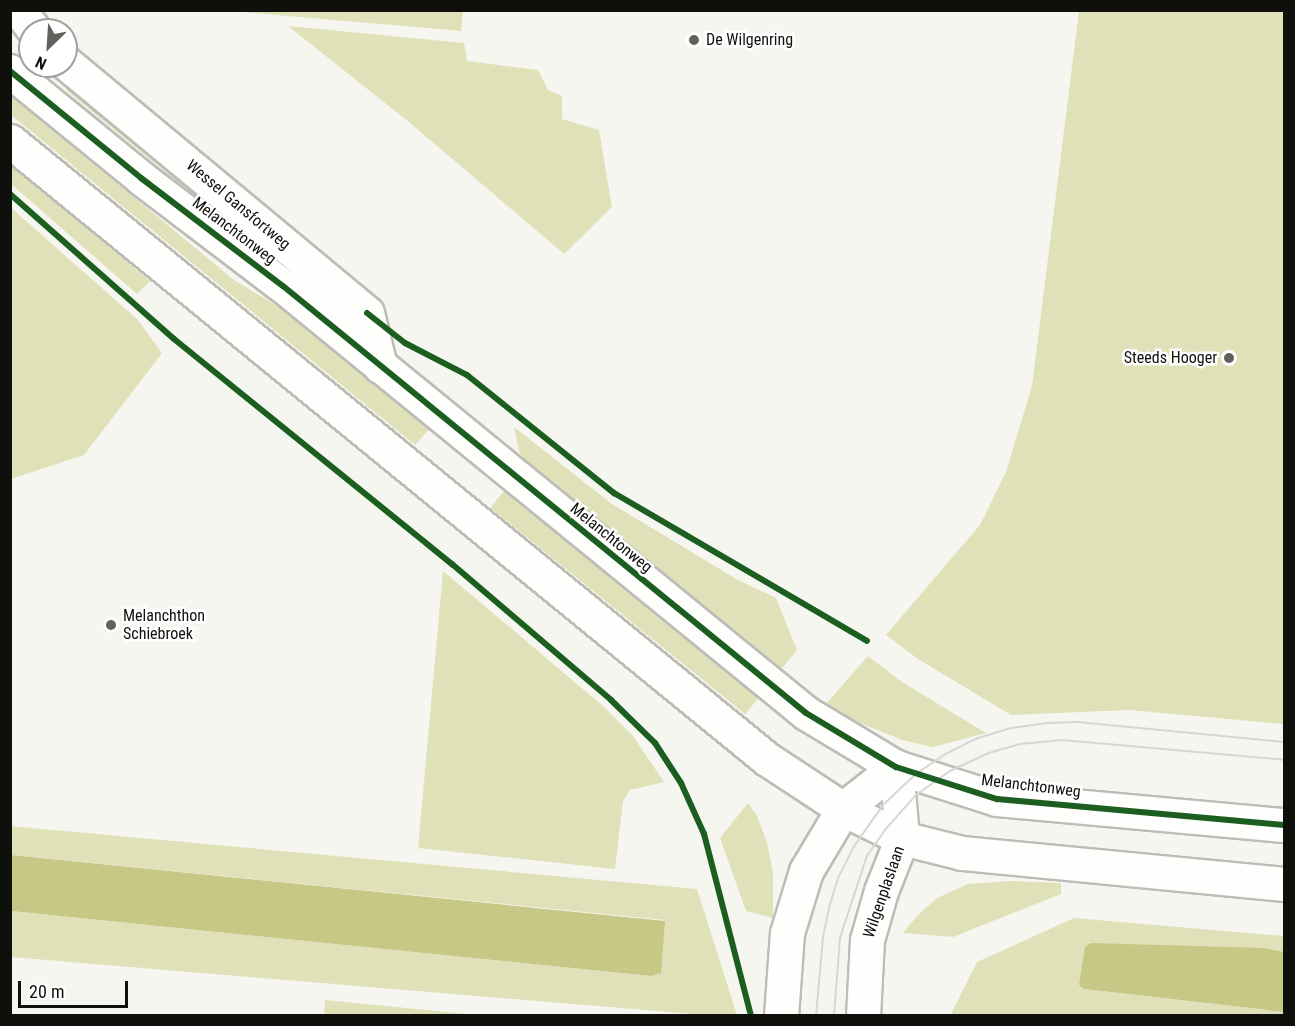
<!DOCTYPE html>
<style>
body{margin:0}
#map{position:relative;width:1295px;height:1026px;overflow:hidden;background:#f6f6f0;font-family:"Roboto Condensed",sans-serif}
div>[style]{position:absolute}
.green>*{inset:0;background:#e1e1b9;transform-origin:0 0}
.water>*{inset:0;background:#c8c886}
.roads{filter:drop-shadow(2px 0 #bdbdb8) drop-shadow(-2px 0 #bdbdb8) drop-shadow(0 2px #bdbdb8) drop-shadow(0 -2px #bdbdb8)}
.minor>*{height:33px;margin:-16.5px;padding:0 16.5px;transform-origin:16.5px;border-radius:16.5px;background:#fefefd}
.tram>*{height:1.5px;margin:-0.75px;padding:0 0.75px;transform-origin:0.75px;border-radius:0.75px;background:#d6d7d4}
.cycleway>*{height:6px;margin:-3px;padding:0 3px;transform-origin:3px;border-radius:3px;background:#1b5e20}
.dots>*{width:16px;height:16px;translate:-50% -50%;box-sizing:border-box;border:3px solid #fff;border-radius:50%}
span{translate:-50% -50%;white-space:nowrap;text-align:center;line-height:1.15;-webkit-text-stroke:5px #fff;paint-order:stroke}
.poi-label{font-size:16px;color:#0f100c}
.left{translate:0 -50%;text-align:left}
.right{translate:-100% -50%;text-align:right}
.street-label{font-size:16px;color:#0f100c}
.frame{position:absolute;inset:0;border:12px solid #0f100c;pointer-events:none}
.north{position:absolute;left:18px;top:18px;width:60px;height:60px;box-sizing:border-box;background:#fff;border:2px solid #9f9f9e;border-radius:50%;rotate:205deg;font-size:16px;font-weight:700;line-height:24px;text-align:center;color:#0f100c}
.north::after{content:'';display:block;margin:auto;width:21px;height:27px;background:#60605c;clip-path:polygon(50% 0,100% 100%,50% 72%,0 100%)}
.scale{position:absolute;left:18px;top:981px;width:110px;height:27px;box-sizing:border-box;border:3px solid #0f100c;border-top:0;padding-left:8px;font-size:18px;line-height:21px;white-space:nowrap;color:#0f100c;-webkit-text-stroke:4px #fff;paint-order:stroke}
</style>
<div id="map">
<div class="green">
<i style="clip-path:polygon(1266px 10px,1284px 12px,1284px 724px,1129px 710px,1011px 715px,918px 659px,886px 635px,980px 525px,1006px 472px,1032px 386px,1079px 11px)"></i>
<i style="clip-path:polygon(230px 11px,463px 11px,461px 31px)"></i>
<i style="clip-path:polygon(288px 26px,464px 43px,467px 61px,538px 70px,548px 90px,562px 96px,562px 119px,599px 130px,612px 207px,564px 254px,409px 122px)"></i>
<i style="clip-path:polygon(67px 83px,345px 307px,339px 315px,66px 90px)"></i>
<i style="clip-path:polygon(10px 95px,234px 280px,300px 320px,432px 426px,415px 445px,11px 115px)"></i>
<i style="clip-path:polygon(11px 165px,150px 281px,137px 294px,11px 184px)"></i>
<i style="clip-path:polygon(10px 207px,137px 319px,162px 353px,84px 455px,11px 479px)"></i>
<i style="clip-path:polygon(514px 427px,612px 504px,738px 580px,776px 598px,797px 650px,779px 672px,521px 460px)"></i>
<i style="left:508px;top:486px;width:328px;height:28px;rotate:39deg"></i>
<i style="clip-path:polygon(443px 571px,603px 706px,633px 736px,664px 782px,630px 790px,623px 801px,615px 869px,418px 848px)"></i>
<i style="clip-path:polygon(868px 656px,902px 682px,986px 733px,933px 747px,902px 740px,845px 717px,825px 705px)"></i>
<i style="clip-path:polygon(748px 803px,757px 816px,767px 842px,773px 873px,773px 918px,746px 911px,720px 838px)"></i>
<i style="clip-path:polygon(10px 826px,697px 889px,737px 1015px,706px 1015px,11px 957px,11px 911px,651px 976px,665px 920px,11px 855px)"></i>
<i style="clip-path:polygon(1012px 881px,1061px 883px,1061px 894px,953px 937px,903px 933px,917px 916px,937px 898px,968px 884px)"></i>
<i style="clip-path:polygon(1074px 918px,1284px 936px,1284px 963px,1084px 989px,1284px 1012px,1284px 1015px,950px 1016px,977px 962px)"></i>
<i style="clip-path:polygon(325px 1000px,478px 1015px,324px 1015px)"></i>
</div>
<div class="water">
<i style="clip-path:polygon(11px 855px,665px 921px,661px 973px,651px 976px,11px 911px)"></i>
<i style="clip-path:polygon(1091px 943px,1264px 948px,1284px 952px,1284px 1012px,1084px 989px,1079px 985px,1085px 947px)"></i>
</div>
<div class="roads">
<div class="minor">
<i style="left:19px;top:10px;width:25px;rotate:53deg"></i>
<i style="left:66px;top:63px;width:391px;rotate:39.7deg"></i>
<i style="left:367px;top:313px;width:55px;rotate:76.2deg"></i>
<i style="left:10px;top:71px;width:169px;rotate:39.2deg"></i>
<i style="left:141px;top:178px;width:178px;rotate:37.3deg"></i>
<i style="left:283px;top:286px;width:675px;rotate:39.23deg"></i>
<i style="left:806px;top:713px;width:105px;rotate:31deg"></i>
<i style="left:896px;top:767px;width:106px;rotate:17.6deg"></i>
<i style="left:997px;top:799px;width:288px;rotate:5.2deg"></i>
<i style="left:10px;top:141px;width:977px;rotate:39.23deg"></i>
<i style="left:767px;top:759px;width:91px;rotate:33.3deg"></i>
<i style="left:843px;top:809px;width:66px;rotate:26.2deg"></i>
<i style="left:902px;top:838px;width:62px;rotate:14deg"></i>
<i style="left:962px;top:853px;width:323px;rotate:5.5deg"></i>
<i style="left:781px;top:1016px;width:83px;rotate:-85.9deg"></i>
<i style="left:787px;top:933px;width:65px;rotate:-73deg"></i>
<i style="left:806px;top:871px;width:72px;rotate:-59.2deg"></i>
<i style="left:843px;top:809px;width:68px;rotate:-38.4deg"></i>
<i style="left:863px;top:1016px;width:76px;rotate:-87deg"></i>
<i style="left:867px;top:940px;width:51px;rotate:-74.1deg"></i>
<i style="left:881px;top:891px;width:57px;rotate:-68.4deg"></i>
<i style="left:902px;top:838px;width:71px;rotate:-94.8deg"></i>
</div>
</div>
<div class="tram">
<i style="left:816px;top:1016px;width:79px;rotate:-84.9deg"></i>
<i style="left:823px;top:937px;width:30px;rotate:-78deg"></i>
<i style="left:829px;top:908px;width:31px;rotate:-73deg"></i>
<i style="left:838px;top:878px;width:34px;rotate:-63deg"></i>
<i style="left:853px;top:848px;width:52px;rotate:-55.1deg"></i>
<i style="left:883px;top:805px;width:45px;rotate:-43.2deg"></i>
<i style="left:916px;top:774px;width:34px;rotate:-34deg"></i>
<i style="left:944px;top:755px;width:35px;rotate:-27deg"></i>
<i style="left:975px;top:739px;width:39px;rotate:-17deg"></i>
<i style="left:1012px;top:728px;width:35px;rotate:-8deg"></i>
<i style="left:1047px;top:723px;width:31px;rotate:-2deg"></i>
<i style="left:1078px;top:722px;width:207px;rotate:5.5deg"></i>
<i style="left:834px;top:1016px;width:78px;rotate:-85.6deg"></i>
<i style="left:840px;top:938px;width:86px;rotate:-71.8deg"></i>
<i style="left:867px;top:856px;width:32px;rotate:-55deg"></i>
<i style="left:885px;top:830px;width:47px;rotate:-48.5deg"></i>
<i style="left:916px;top:795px;width:42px;rotate:-35.2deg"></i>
<i style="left:950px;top:771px;width:43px;rotate:-24.8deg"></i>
<i style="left:989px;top:753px;width:32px;rotate:-16deg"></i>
<i style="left:1020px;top:744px;width:42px;rotate:-5.4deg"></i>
<i style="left:1062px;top:740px;width:223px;rotate:5.1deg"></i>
</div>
<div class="cycleway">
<i style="left:10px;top:71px;width:169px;rotate:39.2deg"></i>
<i style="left:141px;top:178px;width:178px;rotate:37.3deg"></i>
<i style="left:283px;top:286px;width:675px;rotate:39.23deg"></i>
<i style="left:806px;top:713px;width:105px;rotate:31deg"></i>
<i style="left:896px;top:767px;width:106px;rotate:17.6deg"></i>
<i style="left:997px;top:799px;width:288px;rotate:5.2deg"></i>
<i style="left:10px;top:194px;width:219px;rotate:41.5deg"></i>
<i style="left:174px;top:339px;width:358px;rotate:39deg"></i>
<i style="left:452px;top:564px;width:209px;rotate:40.5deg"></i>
<i style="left:611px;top:700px;width:62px;rotate:44.3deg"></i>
<i style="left:655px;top:743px;width:48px;rotate:57deg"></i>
<i style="left:681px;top:783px;width:56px;rotate:65.7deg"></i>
<i style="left:704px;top:834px;width:188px;rotate:75.5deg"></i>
<i style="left:367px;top:313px;width:48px;rotate:38.3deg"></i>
<i style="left:405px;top:343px;width:70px;rotate:27.3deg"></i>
<i style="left:467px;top:375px;width:189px;rotate:38.8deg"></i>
<i style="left:614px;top:493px;width:293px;rotate:30.3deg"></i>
</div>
<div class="dots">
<i style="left:694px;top:40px;background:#60605c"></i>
<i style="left:1229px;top:358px;background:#60605c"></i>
<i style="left:111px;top:625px;background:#60605c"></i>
</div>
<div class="poi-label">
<span class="left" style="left:706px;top:40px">De Wilgenring</span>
<span class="right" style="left:1217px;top:358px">Steeds Hooger</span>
<span class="left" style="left:123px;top:625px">Melanchthon<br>Schiebroek</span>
</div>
<div class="street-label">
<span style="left:238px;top:205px;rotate:40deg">Wessel Gansfortweg</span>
<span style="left:234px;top:231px;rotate:37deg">Melanchtonweg</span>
<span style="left:611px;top:538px;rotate:39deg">Melanchtonweg</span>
<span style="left:1031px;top:786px;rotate:7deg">Melanchtonweg</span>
<span style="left:884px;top:892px;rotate:-71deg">Wilgenplaslaan</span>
</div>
<div class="frame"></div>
<div class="north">N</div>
<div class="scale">20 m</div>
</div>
